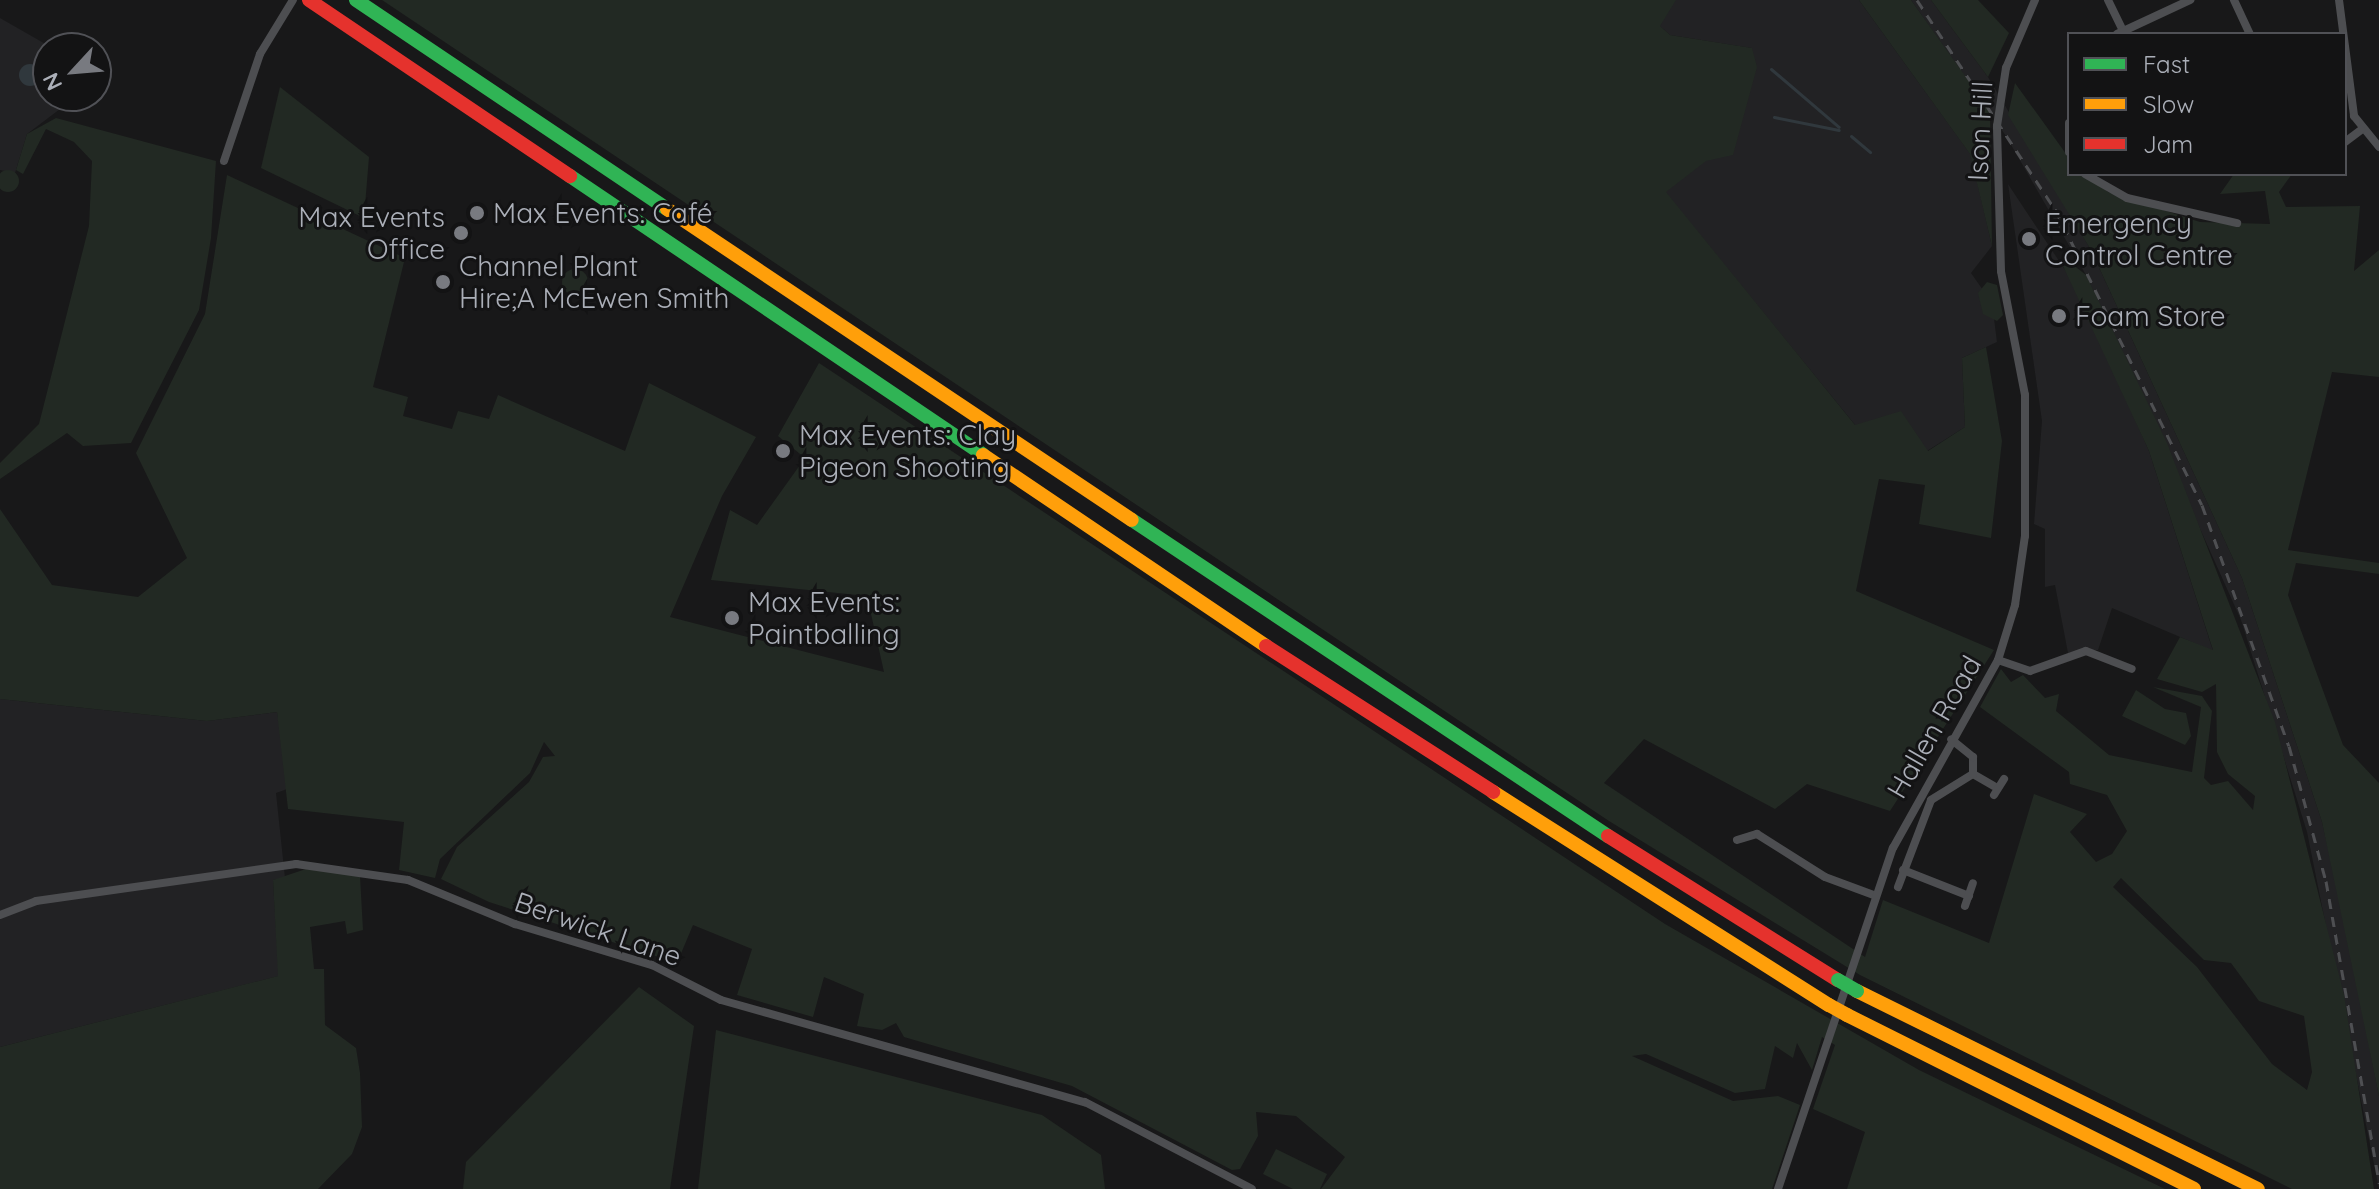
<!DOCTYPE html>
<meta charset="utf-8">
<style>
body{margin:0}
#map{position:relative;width:2379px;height:1189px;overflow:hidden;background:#181819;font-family:Quicksand,sans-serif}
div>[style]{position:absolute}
.built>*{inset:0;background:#222224}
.green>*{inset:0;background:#222923}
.round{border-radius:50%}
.water>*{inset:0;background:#30383d}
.stream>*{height:3px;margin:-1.5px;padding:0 1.5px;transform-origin:1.5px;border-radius:1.5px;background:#30383d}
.street>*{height:8px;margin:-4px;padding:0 4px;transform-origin:4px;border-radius:4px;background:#4d4e51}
.fast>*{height:14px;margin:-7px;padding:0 7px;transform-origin:7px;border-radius:7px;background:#30b455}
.slow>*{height:14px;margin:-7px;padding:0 7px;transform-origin:7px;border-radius:7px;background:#ff9f0a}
.jam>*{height:14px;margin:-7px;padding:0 7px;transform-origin:7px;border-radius:7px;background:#e5322d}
.rail>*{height:3px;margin-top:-1.5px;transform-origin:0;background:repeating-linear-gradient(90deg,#4e4f52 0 10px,transparent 0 18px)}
.street-bridge>*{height:8px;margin:-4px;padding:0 4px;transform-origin:4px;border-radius:4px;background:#4d4e51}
.fast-bridge>*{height:14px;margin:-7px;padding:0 7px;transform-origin:7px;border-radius:7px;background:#30b455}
.slow-bridge>*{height:14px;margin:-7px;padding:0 7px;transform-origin:7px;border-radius:7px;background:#ff9f0a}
.dots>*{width:22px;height:22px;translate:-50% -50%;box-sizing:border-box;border:4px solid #131314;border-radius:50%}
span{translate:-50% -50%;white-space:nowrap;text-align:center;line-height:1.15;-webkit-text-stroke:6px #131314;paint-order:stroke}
.street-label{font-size:28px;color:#abafb8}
.poi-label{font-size:28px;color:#abafb8}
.left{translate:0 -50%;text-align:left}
.right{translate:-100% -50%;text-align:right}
.legend{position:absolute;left:2067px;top:32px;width:280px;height:144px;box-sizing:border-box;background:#131314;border:2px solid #505156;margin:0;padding:10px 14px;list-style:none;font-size:24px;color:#abafb8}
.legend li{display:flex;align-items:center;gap:16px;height:40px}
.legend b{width:40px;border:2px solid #505156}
.north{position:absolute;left:32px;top:32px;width:80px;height:80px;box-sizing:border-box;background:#131314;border:2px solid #505156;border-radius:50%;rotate:244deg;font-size:22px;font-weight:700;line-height:32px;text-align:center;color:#abafb8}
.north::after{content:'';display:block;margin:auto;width:28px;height:36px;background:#787a80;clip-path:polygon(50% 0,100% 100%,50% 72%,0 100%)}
</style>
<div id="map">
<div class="built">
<i style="clip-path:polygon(1630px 0,1859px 0,1971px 155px,1992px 246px,1971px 273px,1992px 303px,1997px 342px,1962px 358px,1965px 427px,1927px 451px,1856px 426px,1665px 192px,1706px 160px,1751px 48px,1670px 35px)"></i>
<i style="clip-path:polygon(1911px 0,1931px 0,1988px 77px,2091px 250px,2242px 578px,2322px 822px,2346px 927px,2379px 1096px,2379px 1189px,2307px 832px,2241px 620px,2086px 275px,2006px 136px)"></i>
<i style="clip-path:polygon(0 18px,49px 46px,48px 96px,62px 96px,64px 106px,27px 134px,15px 173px,0 170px)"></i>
<i style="clip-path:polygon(2008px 184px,2073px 282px,2101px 343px,2149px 451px,2213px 651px,2112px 608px,2098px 650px,2068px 653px,2055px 585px,2045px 587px,2045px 529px,2034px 524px,2042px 421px)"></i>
<i style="clip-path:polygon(0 699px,207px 721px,277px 712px,290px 788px,276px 793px,285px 878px,273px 880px,279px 976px,0 1047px)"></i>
</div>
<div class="green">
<i style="clip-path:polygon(evenodd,382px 0,1676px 0,1660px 26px,1670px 35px,1752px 48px,1757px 67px,1733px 155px,1706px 161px,1666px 192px,1855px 425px,1901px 411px,1928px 451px,1965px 427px,1962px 358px,1986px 347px,2002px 441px,1991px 538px,1919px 524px,1925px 485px,1879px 479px,1856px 591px,1994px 650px,1890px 811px,1807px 784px,1775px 809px,1644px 739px,1604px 783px,1865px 957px,1883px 900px,1989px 943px,2034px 794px,2087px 814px,2070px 832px,2096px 862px,2112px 854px,2127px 831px,2107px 795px,2070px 784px,2069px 772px,1980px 707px,2001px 669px,2011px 682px,2023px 675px,2045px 698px,2059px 694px,2056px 711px,2109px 755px,2192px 772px,2201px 707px,2153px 687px,2202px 696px,2212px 711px,2204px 778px,2211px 785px,2228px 781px,2253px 810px,2255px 796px,2228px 774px,2217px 752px,2216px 684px,2202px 692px,2157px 679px,2180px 637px,2213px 650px,2149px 451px,2063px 266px,2072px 264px,2086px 275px,2167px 443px,2275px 722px,2344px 995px,2374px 1189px,2292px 1189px,1860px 975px,1609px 821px,382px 0,2121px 878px,2204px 960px,2231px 963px,2259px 1001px,2304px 1016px,2312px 1072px,2307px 1090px,2272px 1064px,2197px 967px,2113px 887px,2121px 878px)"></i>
<i style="clip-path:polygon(1859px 0,1911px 0,1990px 111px,1992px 246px,1970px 154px)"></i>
<i style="clip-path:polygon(1931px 0,1978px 0,2009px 33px,1988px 77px)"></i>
<i style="clip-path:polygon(2015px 83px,2069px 158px,2069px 174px,2086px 174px,2108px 192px,2200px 222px,2270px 224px,2265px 191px,2220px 194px,2234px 174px,2292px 174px,2279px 192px,2286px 207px,2360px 206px,2354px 271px,2379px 250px,2379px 377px,2332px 372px,2288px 550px,2379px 563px,2379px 574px,2296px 563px,2288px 595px,2343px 745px,2379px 783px,2379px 1096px,2322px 822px,2242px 578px,2091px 250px,2008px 115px)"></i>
<i style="clip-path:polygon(280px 87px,369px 157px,364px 218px,261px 168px)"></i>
<i style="clip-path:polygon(56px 118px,216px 161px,211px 238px,199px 310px,131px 443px,83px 446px,67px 433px,0 479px,0 463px,39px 424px,89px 226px,92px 161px,74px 142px,46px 129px,23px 174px,16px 170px,27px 134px)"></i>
<i class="round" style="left:-3px;top:170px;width:22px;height:22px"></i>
<i style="clip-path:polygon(227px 175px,405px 258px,373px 387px,408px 397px,403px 416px,452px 429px,458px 411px,489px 419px,498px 395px,625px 451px,649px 383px,756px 437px,722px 496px,670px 617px,884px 672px,867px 596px,711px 580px,730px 510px,757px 525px,805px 458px,778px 436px,819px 363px,1665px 924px,1919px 1070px,2165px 1189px,1847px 1189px,1865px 1132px,1813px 1109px,1835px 1045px,1822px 1037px,1812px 1070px,1797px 1043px,1793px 1058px,1775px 1046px,1765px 1089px,1735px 1093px,1646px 1054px,1632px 1056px,1733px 1101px,1778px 1096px,1800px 1105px,1772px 1189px,1321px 1189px,1345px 1157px,1296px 1116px,1256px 1112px,1258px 1136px,1240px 1169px,1232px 1170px,1072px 1086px,904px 1037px,896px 1023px,882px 1030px,857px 1026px,864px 994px,824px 977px,813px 1017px,737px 995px,752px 949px,693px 925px,677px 963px,489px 902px,441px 879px,457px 847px,529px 782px,543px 757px,555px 756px,544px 742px,530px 773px,440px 859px,435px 878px,399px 870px,404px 822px,288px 809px,277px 712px,207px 721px,0 699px,0 509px,52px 585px,138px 597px,187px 558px,136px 453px,205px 314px)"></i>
<i class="round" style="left:562px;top:269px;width:26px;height:26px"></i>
<i style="clip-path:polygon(1987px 282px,1997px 285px,2003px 315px,1997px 321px,1983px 314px,1978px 293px)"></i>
<i style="clip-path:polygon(2136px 690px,2165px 709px,2186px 713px,2191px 736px,2185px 745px,2122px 716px)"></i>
<i style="clip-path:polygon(306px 869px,360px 876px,363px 930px,347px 934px,345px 921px,310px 927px,314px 969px,324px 969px,325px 1025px,356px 1048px,360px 1073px,362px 1127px,352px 1154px,318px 1189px,0 1189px,0 1047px,278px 976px,273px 880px)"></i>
<i style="clip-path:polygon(639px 987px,694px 1026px,670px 1189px,463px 1189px,466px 1162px)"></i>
<i style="clip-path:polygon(716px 1030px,1042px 1115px,1101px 1155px,1105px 1189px,698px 1189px)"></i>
<i style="clip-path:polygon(1276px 1149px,1327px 1174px,1320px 1189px,1293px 1189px,1263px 1174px)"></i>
</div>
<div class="water">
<i class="round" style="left:19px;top:64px;width:22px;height:22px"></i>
</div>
<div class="stream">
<i style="left:1771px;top:69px;width:89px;rotate:40.5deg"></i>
<i style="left:1774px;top:117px;width:66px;rotate:11.3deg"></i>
<i style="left:1851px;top:136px;width:25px;rotate:40deg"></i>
</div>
<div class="street">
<i style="left:2108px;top:0;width:32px;rotate:64deg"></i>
<i style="left:2234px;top:0;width:38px;rotate:65deg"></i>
<i style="left:2339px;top:0;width:117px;rotate:82.6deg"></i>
<i style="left:2354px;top:116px;width:40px;rotate:51deg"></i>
<i style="left:2117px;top:34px;width:81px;rotate:-25deg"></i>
<i style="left:2006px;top:68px;width:74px;rotate:-66.9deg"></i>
<i style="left:2069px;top:123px;width:29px;rotate:90deg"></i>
<i style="left:2345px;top:142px;width:20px;rotate:-37deg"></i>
<i style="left:224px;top:161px;width:113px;rotate:-71.4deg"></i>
<i style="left:260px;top:54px;width:63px;rotate:-58.6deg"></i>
<i style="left:2085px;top:174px;width:48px;rotate:29.7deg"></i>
<i style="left:2127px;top:198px;width:113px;rotate:12.8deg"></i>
<i style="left:1998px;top:660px;width:34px;rotate:19deg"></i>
<i style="left:2030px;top:671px;width:59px;rotate:-19.7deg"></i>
<i style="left:2086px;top:651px;width:49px;rotate:21.4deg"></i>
<i style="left:1973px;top:774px;width:24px;rotate:30deg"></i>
<i style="left:1994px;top:795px;width:19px;rotate:-58deg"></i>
<i style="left:1737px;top:840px;width:21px;rotate:-17deg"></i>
<i style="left:1757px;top:834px;width:80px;rotate:32.3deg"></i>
<i style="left:1825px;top:877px;width:54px;rotate:20.4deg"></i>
<i style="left:1903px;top:870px;width:71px;rotate:21.5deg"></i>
<i style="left:1898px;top:887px;width:93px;rotate:-69.2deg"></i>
<i style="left:1931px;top:800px;width:49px;rotate:-31.8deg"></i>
<i style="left:1973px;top:774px;width:17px;rotate:-90deg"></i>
<i style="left:1973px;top:757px;width:28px;rotate:-141deg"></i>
<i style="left:1965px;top:906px;width:24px;rotate:-71deg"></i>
<i style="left:0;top:915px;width:39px;rotate:-21deg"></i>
<i style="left:36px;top:901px;width:263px;rotate:-8.1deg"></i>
<i style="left:296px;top:864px;width:113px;rotate:8.1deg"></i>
<i style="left:408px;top:880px;width:116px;rotate:22.4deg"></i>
<i style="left:515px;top:924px;width:143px;rotate:16.7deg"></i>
<i style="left:652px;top:965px;width:77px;rotate:26.9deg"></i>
<i style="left:721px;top:1000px;width:378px;rotate:15.7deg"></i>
<i style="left:1085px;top:1102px;width:188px;rotate:27.5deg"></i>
<i style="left:1778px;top:1189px;width:360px;rotate:-71.4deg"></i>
<i style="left:1893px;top:848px;width:215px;rotate:-60.8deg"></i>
<i style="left:1998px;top:660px;width:58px;rotate:-72.8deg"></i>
<i style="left:2015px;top:605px;width:70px;rotate:-81.8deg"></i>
<i style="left:2025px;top:536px;width:141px;rotate:-90deg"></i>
<i style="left:2025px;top:395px;width:126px;rotate:-101deg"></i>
<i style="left:2001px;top:271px;width:145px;rotate:-91.6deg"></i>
</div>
<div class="fast">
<i style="left:356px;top:0;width:375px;rotate:33.9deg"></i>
<i style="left:570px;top:176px;width:498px;rotate:34deg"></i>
<i style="left:1132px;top:520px;width:571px;rotate:33.58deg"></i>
</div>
<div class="slow">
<i style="left:667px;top:209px;width:559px;rotate:33.78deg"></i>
<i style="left:983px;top:455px;width:341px;rotate:34deg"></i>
<i style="left:1493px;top:792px;width:398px;rotate:32.4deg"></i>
<i style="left:1857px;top:991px;width:447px;rotate:26.3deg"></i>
<i style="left:1847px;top:1015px;width:388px;rotate:26.6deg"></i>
</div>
<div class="jam">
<i style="left:309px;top:0;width:315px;rotate:34deg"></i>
<i style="left:1266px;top:646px;width:270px;rotate:32.7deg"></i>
<i style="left:1608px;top:836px;width:271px;rotate:32.1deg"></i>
</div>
<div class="rail">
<i style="left:1917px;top:0;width:250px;rotate:56.6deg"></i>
<i style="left:2055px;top:209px;width:330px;rotate:63.6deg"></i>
<i style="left:2202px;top:505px;width:256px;rotate:70.2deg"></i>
<i style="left:2289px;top:746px;width:140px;rotate:74.7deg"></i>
<i style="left:2326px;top:881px;width:307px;rotate:80deg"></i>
</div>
<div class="street-bridge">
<i style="left:1997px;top:126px;width:59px;rotate:-81.2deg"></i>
</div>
<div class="fast-bridge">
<i style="left:1838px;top:980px;width:22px;rotate:30deg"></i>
</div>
<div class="slow-bridge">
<i style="left:1829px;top:1005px;width:21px;rotate:29deg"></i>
</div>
<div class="dots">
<i style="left:477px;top:213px;background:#787a80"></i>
<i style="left:461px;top:233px;background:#787a80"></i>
<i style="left:2029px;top:239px;background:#787a80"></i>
<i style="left:443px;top:282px;background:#787a80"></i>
<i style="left:2059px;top:316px;background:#787a80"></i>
<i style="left:783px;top:451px;background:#787a80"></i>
<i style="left:732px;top:618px;background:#787a80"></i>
</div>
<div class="street-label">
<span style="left:1980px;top:131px;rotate:-87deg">Ison Hill</span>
<span style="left:1934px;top:727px;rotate:-60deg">Hallen Road</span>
<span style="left:598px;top:929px;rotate:19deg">Berwick Lane</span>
</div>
<div class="poi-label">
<span class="left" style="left:493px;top:213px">Max Events: Café</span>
<span class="right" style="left:445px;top:233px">Max Events<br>Office</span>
<span class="left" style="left:2045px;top:239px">Emergency<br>Control Centre</span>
<span class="left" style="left:459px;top:282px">Channel Plant<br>Hire;A McEwen Smith</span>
<span class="left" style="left:2075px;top:316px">Foam Store</span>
<span class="left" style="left:799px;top:451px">Max Events: Clay<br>Pigeon Shooting</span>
<span class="left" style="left:748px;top:618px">Max Events:<br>Paintballing</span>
</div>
<ul class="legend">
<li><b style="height:10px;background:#30b455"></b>Fast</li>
<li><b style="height:10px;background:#ff9f0a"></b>Slow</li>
<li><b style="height:10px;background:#e5322d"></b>Jam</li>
</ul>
<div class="north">N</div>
</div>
